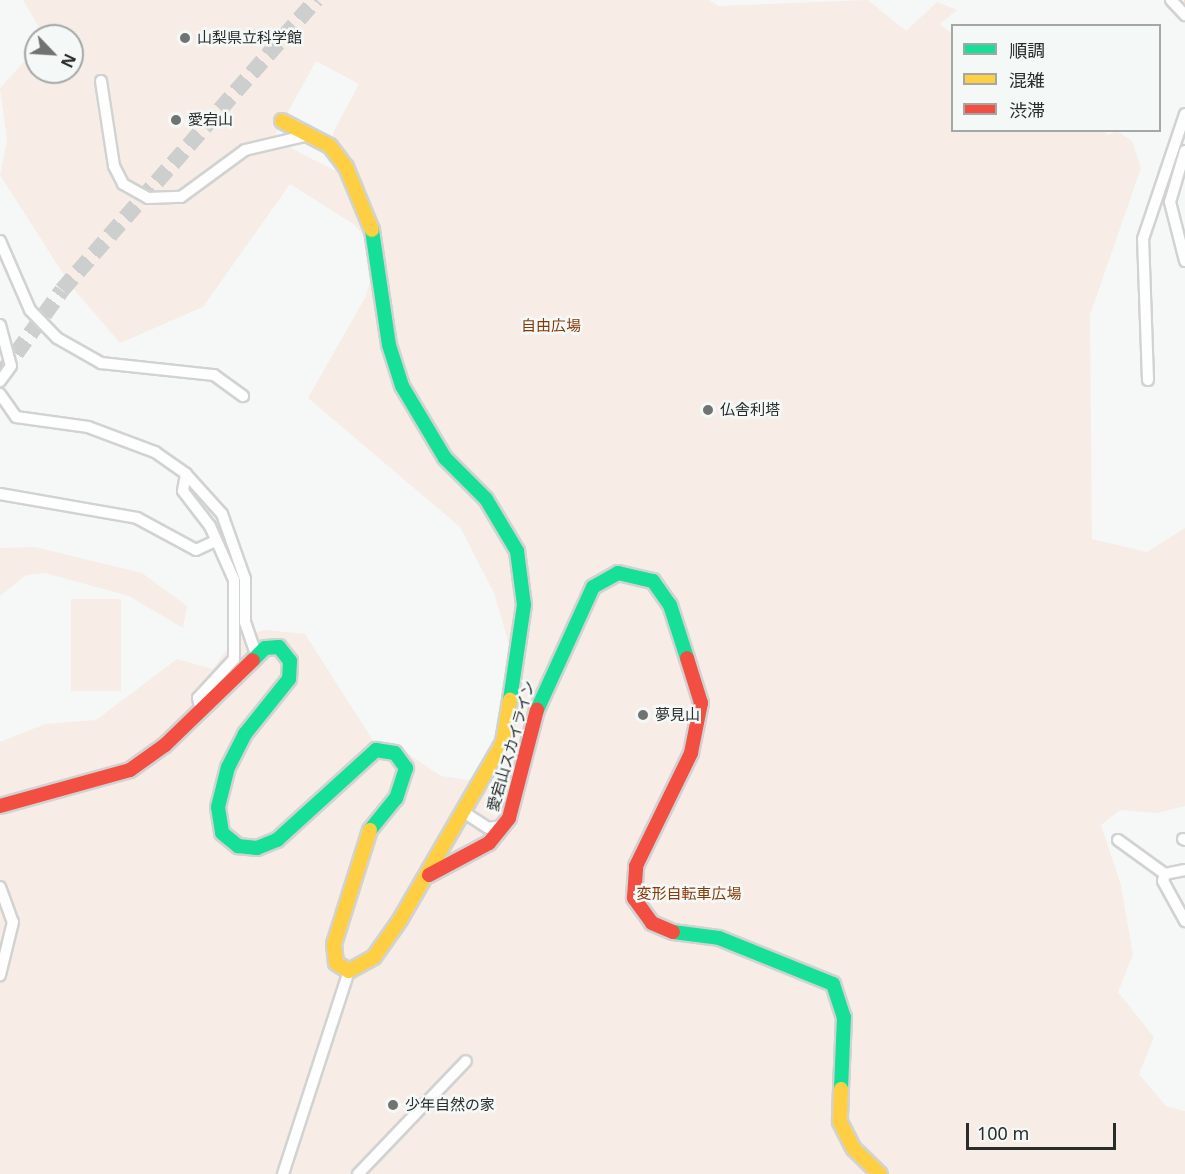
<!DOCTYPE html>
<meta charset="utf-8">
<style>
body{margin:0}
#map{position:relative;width:1185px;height:1174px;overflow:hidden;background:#f5f8f7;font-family:"Noto Sans","Noto Sans JP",sans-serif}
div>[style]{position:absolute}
.green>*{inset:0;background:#f7ece6;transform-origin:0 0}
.stream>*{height:3px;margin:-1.5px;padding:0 1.5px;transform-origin:1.5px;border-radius:1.5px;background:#fcd8c5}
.primary-tunnel>*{height:16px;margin-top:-8px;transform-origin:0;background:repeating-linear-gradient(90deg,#cccfce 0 16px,transparent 0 24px)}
.roads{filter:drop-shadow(2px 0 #d1d3d2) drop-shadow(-2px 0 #d1d3d2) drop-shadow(0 2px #d1d3d2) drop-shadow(0 -2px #d1d3d2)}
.street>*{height:10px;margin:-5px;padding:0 5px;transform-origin:5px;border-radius:5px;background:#fefefe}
.fast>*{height:14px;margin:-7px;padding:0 7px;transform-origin:7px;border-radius:7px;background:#16e098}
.slow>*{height:14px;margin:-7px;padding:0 7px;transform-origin:7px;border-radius:7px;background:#ffcf43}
.jam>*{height:14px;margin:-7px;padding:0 7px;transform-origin:7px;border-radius:7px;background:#f24e42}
.dots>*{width:16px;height:16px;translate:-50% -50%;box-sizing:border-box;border:3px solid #f4f9f8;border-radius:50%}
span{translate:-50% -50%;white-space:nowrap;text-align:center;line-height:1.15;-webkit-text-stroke:5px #f4f9f8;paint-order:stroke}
.poi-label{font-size:15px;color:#2a2c2c}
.left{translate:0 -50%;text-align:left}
.park-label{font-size:15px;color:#853a07}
.street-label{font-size:15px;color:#2a2c2c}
.legend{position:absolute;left:951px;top:24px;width:210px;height:108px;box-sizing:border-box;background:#f4f9f8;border:2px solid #a3a7a6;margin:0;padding:8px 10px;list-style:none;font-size:18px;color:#2a2c2c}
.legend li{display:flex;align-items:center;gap:12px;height:30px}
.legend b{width:30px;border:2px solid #a3a7a6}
.north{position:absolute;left:24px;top:24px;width:60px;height:60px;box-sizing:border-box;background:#f4f9f8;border:2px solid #a3a7a6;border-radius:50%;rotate:115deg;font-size:16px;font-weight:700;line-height:24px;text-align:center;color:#2a2c2c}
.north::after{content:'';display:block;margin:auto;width:21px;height:27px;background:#717373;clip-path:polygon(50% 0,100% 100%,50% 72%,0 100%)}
.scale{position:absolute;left:966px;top:1123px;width:150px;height:27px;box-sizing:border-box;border:3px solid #2a2c2c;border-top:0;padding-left:8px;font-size:18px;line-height:21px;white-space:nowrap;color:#2a2c2c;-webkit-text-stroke:4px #f4f9f8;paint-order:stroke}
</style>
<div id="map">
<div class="green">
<i style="clip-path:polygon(evenodd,23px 0,709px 0,718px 6px,868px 0,906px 31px,937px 2px,957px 10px,940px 24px,952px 34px,952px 130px,1103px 130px,1108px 135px,1117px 131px,1132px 141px,1141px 168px,1090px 315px,1092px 539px,1147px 552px,1185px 528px,1185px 806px,1157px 813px,1120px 810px,1101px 825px,1121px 885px,1133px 955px,1118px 992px,1154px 1037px,1139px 1074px,1166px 1106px,1185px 1111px,1185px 1174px,0 1174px,0 742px,45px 724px,96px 720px,177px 659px,213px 669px,235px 638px,265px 630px,305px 634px,374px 742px,392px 743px,441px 776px,483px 782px,518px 675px,494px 593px,460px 527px,308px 398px,366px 296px,377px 256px,355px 225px,290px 184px,203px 307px,120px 343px,71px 286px,0 175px,7px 141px,0 88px,36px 49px,36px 72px,72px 72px,72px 36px,44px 36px,23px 0,316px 61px,359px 84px,335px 129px,331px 142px,346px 167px,334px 170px,273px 139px,316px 61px)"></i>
<i style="clip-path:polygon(35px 547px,142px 573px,187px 606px,183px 628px,129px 596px,45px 573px,26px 575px,0 596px,0 548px)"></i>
<i style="left:121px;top:599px;width:92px;height:50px;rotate:90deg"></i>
</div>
<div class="stream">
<i style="left:1185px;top:0;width:1px;rotate:90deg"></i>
</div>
<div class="primary-tunnel">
<i style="left:2px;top:373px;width:102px;rotate:-54.1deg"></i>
<i style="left:62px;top:290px;width:386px;rotate:-48.8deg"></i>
</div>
<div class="roads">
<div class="street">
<i style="left:1171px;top:0;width:21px;rotate:47deg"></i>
<i style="left:101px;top:81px;width:86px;rotate:81.3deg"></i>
<i style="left:114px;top:166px;width:20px;rotate:63deg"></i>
<i style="left:123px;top:184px;width:29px;rotate:29deg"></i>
<i style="left:148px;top:198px;width:33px;rotate:-2deg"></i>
<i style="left:181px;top:197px;width:79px;rotate:-36.3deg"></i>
<i style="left:245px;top:150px;width:66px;rotate:-13.2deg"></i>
<i style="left:1185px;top:151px;width:53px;rotate:106.4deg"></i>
<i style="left:1170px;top:202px;width:61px;rotate:75.7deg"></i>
<i style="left:0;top:241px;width:75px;rotate:66.5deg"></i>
<i style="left:30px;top:310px;width:39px;rotate:46deg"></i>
<i style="left:57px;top:338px;width:51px;rotate:29.6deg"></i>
<i style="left:101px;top:363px;width:114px;rotate:6.1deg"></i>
<i style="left:214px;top:375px;width:36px;rotate:36deg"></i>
<i style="left:0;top:325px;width:42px;rotate:75deg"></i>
<i style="left:11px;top:366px;width:19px;rotate:126deg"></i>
<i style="left:1148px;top:380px;width:141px;rotate:-92deg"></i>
<i style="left:1143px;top:239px;width:132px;rotate:-71.4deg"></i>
<i style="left:0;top:394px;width:28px;rotate:55deg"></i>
<i style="left:16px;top:417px;width:73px;rotate:7.9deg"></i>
<i style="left:88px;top:427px;width:72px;rotate:20.5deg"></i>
<i style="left:155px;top:452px;width:38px;rotate:35deg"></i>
<i style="left:186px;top:474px;width:54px;rotate:48deg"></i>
<i style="left:222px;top:514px;width:69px;rotate:70.5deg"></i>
<i style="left:245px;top:579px;width:43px;rotate:90deg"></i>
<i style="left:245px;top:622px;width:36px;rotate:71deg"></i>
<i style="left:186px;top:474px;width:17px;rotate:100deg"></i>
<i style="left:183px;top:491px;width:44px;rotate:52.4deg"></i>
<i style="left:210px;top:526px;width:59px;rotate:66deg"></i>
<i style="left:234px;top:580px;width:79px;rotate:90deg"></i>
<i style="left:234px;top:659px;width:53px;rotate:132.7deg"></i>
<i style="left:198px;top:698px;width:12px;rotate:76deg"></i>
<i style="left:0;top:494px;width:139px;rotate:9.9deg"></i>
<i style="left:137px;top:518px;width:67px;rotate:28.5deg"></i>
<i style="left:196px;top:550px;width:19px;rotate:-25deg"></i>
<i style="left:465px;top:813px;width:27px;rotate:33deg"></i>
<i style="left:488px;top:828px;width:15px;rotate:-8deg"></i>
<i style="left:1183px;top:839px;width:2px;rotate:27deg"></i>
<i style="left:1118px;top:840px;width:58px;rotate:35.9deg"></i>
<i style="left:1185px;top:870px;width:20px;rotate:169deg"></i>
<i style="left:1165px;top:874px;width:7px;rotate:106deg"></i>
<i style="left:1163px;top:881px;width:46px;rotate:61.2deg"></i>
<i style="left:0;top:887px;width:37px;rotate:70deg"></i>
<i style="left:13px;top:922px;width:55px;rotate:103.8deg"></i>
<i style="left:283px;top:1174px;width:213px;rotate:-72deg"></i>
<i style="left:358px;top:1174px;width:156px;rotate:-46.3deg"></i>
</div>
<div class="fast">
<i style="left:372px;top:230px;width:116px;rotate:81.6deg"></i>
<i style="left:389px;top:345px;width:43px;rotate:72.4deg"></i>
<i style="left:402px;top:386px;width:84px;rotate:59.2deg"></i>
<i style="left:445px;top:458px;width:58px;rotate:45deg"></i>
<i style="left:486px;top:499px;width:61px;rotate:59.2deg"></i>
<i style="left:517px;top:551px;width:54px;rotate:82.6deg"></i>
<i style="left:524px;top:605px;width:96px;rotate:98.4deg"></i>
<i style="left:253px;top:660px;width:17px;rotate:-45deg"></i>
<i style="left:265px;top:648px;width:14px;rotate:-4deg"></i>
<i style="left:279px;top:647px;width:18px;rotate:52deg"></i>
<i style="left:290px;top:661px;width:18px;rotate:93deg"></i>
<i style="left:289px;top:679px;width:70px;rotate:128.7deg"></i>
<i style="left:245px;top:734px;width:37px;rotate:117deg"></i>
<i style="left:228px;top:767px;width:41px;rotate:104deg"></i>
<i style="left:218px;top:807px;width:26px;rotate:81deg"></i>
<i style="left:222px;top:833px;width:21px;rotate:39deg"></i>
<i style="left:238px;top:846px;width:19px;rotate:6deg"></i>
<i style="left:257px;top:848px;width:22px;rotate:-22deg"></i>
<i style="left:277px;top:840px;width:134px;rotate:-42.3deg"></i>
<i style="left:376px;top:750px;width:19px;rotate:9deg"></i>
<i style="left:395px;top:753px;width:19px;rotate:54deg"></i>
<i style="left:406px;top:768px;width:32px;rotate:108deg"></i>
<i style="left:396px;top:798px;width:41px;rotate:129.1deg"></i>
<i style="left:537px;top:710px;width:135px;rotate:-65.5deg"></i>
<i style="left:593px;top:587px;width:29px;rotate:-29deg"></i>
<i style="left:618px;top:573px;width:36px;rotate:13deg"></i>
<i style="left:653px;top:581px;width:29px;rotate:55deg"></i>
<i style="left:670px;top:605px;width:56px;rotate:72.2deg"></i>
<i style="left:673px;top:932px;width:46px;rotate:7.4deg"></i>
<i style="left:719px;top:938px;width:123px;rotate:22deg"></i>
<i style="left:833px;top:984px;width:35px;rotate:72deg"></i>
<i style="left:844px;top:1017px;width:72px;rotate:92.4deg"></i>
</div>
<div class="slow">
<i style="left:282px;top:121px;width:54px;rotate:27.5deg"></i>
<i style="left:330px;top:146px;width:26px;rotate:53deg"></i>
<i style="left:346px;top:167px;width:68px;rotate:67.6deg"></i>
<i style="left:370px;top:830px;width:120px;rotate:107.5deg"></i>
<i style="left:334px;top:944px;width:19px;rotate:84deg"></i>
<i style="left:336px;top:963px;width:15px;rotate:32deg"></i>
<i style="left:349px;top:971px;width:29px;rotate:-29deg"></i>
<i style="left:374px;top:957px;width:45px;rotate:-54.9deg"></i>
<i style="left:400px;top:920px;width:206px;rotate:-59.9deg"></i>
<i style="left:503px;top:742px;width:43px;rotate:-80.5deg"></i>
<i style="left:841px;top:1089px;width:33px;rotate:92deg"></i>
<i style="left:840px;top:1122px;width:30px;rotate:63deg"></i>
<i style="left:854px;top:1149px;width:36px;rotate:44deg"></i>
</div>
<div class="jam">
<i style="left:0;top:806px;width:135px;rotate:-15.5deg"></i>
<i style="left:130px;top:770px;width:43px;rotate:-35.5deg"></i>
<i style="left:165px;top:745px;width:122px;rotate:-44deg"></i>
<i style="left:429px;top:875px;width:68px;rotate:-28.1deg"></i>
<i style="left:489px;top:843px;width:32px;rotate:-51deg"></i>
<i style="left:509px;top:818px;width:112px;rotate:-75.5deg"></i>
<i style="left:673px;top:932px;width:23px;rotate:-157deg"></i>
<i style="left:652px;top:923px;width:31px;rotate:-126deg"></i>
<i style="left:634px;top:898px;width:32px;rotate:-86deg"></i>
<i style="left:636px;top:866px;width:126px;rotate:-64deg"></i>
<i style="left:691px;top:753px;width:51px;rotate:-78.7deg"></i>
<i style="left:701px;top:703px;width:47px;rotate:-107.3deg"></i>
</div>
</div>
<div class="dots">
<i style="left:185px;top:38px;background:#717373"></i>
<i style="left:176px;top:120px;background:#717373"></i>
<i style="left:708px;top:410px;background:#717373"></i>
<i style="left:643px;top:715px;background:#717373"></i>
<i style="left:393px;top:1105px;background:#717373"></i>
</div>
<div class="poi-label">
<span class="left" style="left:197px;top:38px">山梨県立科学館</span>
<span class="left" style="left:188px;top:120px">愛宕山</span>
<span class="left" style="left:720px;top:410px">仏舎利塔</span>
<span class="left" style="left:655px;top:715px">夢見山</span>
<span class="left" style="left:405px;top:1105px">少年自然の家</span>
</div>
<div class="park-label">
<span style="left:551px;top:326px">自由広場</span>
<span style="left:689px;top:894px">変形自転車広場</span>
</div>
<div class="street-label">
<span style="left:511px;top:746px;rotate:-74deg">愛宕山スカイライン</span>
</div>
<ul class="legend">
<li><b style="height:8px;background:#16e098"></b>順調</li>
<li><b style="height:8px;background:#ffcf43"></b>混雑</li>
<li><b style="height:8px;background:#f24e42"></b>渋滞</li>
</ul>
<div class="north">N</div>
<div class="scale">100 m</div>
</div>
